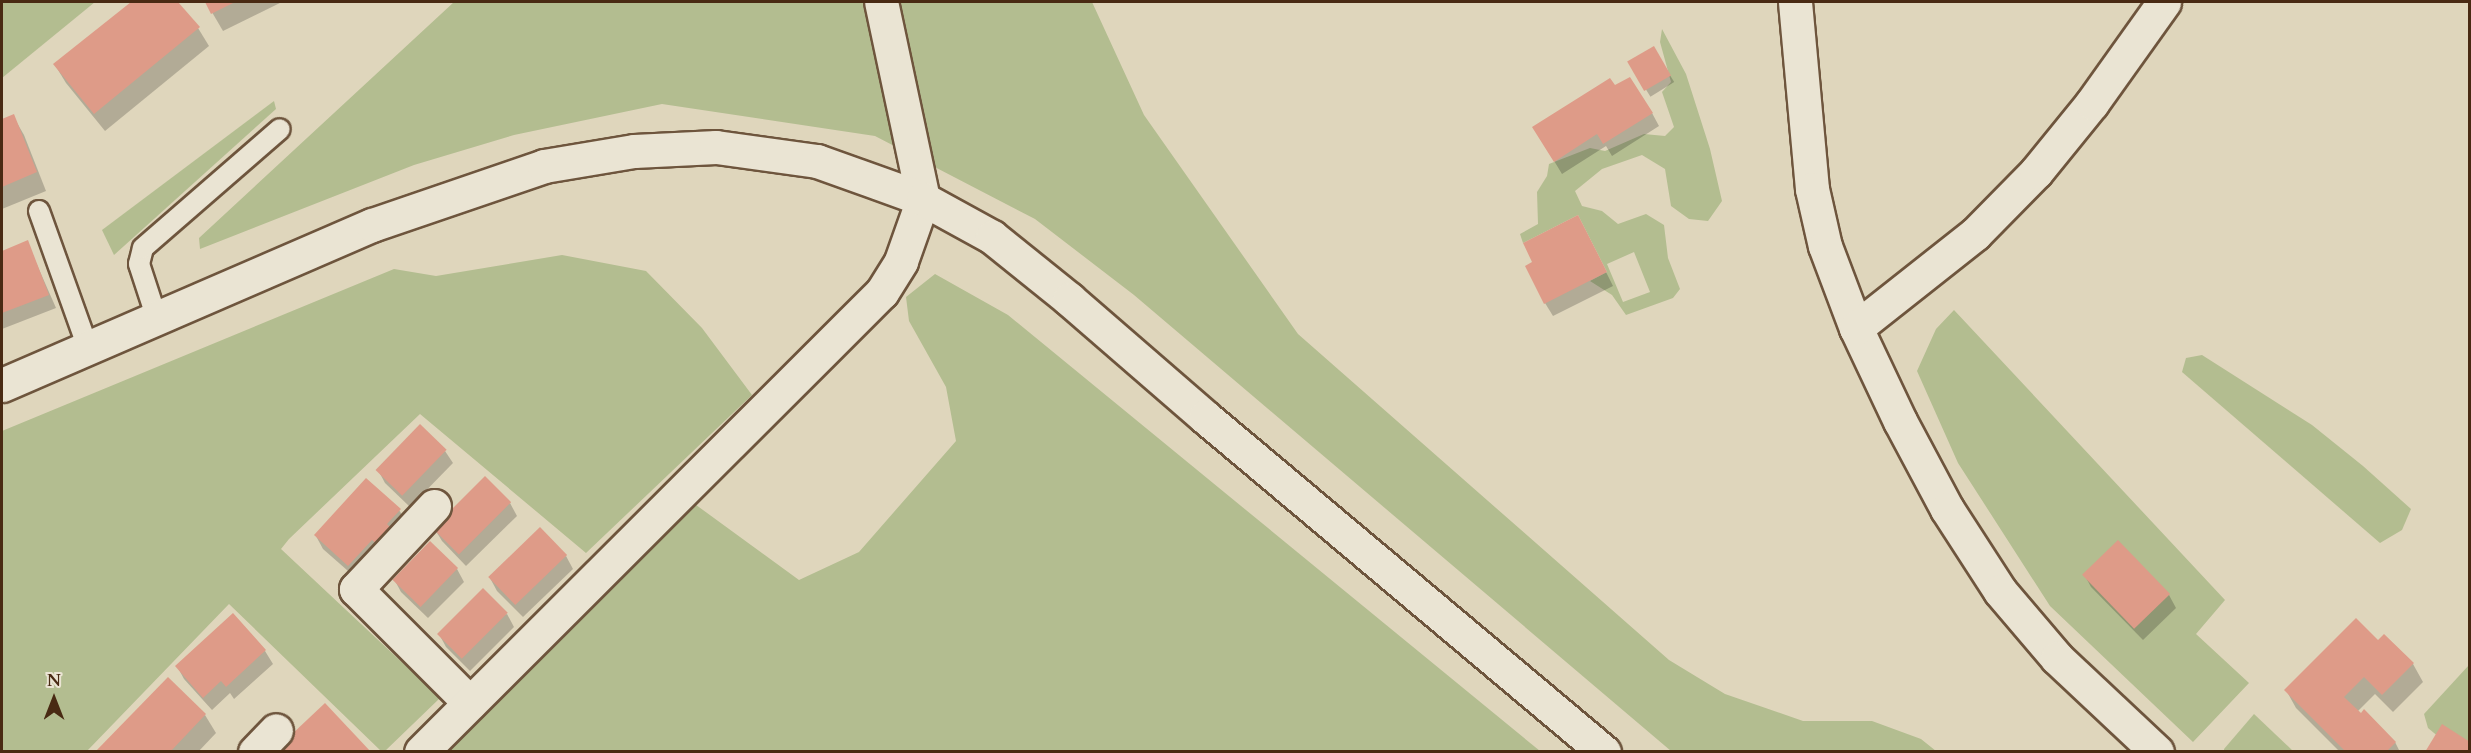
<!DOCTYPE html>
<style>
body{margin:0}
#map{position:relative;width:2471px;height:753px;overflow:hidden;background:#dfd6bc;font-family:Cardo,serif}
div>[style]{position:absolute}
.green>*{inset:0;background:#b3bd90}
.shadow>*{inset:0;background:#0003;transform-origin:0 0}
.building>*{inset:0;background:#de9b88;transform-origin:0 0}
.roads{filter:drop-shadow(2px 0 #6e553d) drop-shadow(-2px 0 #6e553d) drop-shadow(0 2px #6e553d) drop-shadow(0 -2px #6e553d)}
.service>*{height:20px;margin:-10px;padding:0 10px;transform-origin:10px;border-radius:10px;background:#eae4d3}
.minor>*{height:33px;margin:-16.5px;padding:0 16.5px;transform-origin:16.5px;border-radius:16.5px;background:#eae4d3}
.tertiary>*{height:33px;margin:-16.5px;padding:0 16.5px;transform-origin:16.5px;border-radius:16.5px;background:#eae4d3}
span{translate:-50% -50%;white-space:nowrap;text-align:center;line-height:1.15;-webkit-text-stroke:4.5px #eae4d3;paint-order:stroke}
.frame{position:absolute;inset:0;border:3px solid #492a13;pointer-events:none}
.north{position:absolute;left:24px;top:669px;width:60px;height:60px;-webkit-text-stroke:4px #eae4d3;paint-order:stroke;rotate:0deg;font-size:16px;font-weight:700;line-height:24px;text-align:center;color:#492a13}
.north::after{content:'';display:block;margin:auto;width:21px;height:27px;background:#492a13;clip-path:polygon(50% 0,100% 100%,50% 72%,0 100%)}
</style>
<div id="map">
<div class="green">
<i style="clip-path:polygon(2px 2px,95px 2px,2px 78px)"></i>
<i style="clip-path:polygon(454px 2px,1092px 2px,1144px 115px,1298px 334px,1669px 660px,1725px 694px,1803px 721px,1872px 721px,1921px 739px,1936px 751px,1671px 751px,1134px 295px,1035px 219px,875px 136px,662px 104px,514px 135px,414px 165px,200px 249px,199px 238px)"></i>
<i style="clip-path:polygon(evenodd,1662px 29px,1686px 74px,1710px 149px,1722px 201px,1708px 221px,1689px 219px,1671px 206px,1665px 169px,1642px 155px,1602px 169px,1575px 191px,1582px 206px,1602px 211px,1618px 224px,1646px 214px,1664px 225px,1668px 258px,1680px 289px,1673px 298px,1626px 315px,1612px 295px,1590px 281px,1607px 272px,1578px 215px,1523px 243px,1520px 234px,1538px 224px,1537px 192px,1547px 176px,1549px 164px,1590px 148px,1605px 151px,1644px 134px,1665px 136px,1674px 127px,1662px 92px,1671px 82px,1660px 42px,1662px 29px,1634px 252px,1650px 292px,1623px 302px,1607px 264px,1634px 252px)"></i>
<i style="clip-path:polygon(274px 101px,276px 109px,114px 255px,102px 230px)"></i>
<i style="clip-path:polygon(562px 255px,646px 271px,702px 328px,752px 395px,586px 553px,420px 414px,289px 539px,281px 549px,440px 698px,385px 751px,381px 751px,229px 604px,87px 751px,2px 751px,2px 431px,394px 269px,436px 276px)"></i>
<i style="clip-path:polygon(935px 274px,1008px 315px,1540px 751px,436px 752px,692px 502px,799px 580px,859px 552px,956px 441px,946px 387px,909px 321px,906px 297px)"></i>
<i style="clip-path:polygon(1954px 310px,2225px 600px,2196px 634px,2249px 683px,2193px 742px,2050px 606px,1958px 463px,1917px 371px,1936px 329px)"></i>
<i style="clip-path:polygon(2202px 355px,2312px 425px,2363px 466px,2411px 509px,2402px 530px,2380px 543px,2182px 372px,2186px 358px)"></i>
<i style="clip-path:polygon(2469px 665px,2469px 751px,2440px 738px,2428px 728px,2424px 714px)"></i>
<i style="clip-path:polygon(2254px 714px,2293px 751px,2224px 751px,2224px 749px)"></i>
</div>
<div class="shadow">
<i style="clip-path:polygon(133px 2px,176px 2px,198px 28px,209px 46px,105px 131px,66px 83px,55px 65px)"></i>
<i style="clip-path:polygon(206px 2px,282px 2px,223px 31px)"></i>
<i style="left:1653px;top:48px;width:40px;height:28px;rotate:58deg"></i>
<i style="clip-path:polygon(1615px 87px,1652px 113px,1659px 126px,1612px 156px,1606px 146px,1562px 174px,1542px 141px)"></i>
<i style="clip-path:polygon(13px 116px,24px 135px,46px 191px,2px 209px,2px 121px)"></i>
<i style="clip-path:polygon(1585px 230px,1613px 286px,1553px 316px,1545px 303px)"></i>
<i style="clip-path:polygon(27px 242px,56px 308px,2px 329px,2px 252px)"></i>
<i style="clip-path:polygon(445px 451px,453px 463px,410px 507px,385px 483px,378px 470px)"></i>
<i style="clip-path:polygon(510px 503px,517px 516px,466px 566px,442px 541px,434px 528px)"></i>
<i style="clip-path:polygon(399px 510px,407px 523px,356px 578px,323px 549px,316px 536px)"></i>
<i style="clip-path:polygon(566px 556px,573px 569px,523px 617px,497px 591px,490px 578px)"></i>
<i style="clip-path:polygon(457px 569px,464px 582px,428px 618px,401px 592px,394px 579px)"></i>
<i style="clip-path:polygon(2084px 574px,2169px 595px,2176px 608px,2143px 640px,2091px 587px)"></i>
<i style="clip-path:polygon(507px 614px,514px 627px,470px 671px,446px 647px,439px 634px)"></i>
<i style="clip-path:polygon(233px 615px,265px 651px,273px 664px,234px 699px,230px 693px,212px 710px,184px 679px,177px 666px)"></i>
<i style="clip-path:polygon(2378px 642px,2413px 664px,2423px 682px,2393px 712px,2375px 694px,2357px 712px,2395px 742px,2400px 752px,2340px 752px,2296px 708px,2286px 690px)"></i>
<i style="clip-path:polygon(205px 715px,216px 733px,198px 752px,97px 752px)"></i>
</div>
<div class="building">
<i style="clip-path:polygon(131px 2px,178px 2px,200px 27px,94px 114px,53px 64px)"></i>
<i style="clip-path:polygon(205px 2px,235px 2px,211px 14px)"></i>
<i style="left:1654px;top:46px;width:34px;height:31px;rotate:60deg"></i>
<i style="clip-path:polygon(1630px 77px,1653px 113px,1603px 144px,1597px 134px,1554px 162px,1532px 127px,1610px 78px,1615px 85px)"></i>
<i style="clip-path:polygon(14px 114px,37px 172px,2px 187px,2px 119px)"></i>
<i style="clip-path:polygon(1578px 215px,1607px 272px,1544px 304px,1525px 266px,1532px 262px,1523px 243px)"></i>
<i style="clip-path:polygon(28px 240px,49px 295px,2px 313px,2px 251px)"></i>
<i style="left:420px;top:424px;width:37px;height:64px;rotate:44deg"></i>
<i style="left:485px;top:476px;width:37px;height:74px;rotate:45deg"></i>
<i style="clip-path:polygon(366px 478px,401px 509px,387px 524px,392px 529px,378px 545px,372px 540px,348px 566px,314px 535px)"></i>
<i style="left:540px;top:527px;width:39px;height:72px;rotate:46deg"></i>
<i style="left:2118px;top:540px;width:75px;height:50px;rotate:46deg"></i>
<i style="left:430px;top:541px;width:39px;height:54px;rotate:44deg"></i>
<i style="left:483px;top:588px;width:35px;height:65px;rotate:45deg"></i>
<i style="clip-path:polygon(233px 613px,266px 650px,226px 687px,221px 681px,203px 698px,175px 666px)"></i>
<i style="clip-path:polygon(2356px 618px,2378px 640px,2384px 634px,2414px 663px,2382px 695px,2364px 677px,2344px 697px,2361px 713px,2364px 709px,2396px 742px,2386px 752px,2346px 752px,2284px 690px)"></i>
<i style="clip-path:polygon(168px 677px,206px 714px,170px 752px,95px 752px)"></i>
<i style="clip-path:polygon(325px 703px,371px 752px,273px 752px)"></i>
<i style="clip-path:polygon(2442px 724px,2470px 742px,2470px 752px,2425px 752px)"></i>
</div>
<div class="roads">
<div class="service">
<i style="left:39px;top:211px;width:145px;rotate:70.3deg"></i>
<i style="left:157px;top:319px;width:58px;rotate:-108.1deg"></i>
<i style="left:139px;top:264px;width:16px;rotate:-76deg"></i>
<i style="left:143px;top:248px;width:181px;rotate:-41deg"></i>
</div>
<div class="minor">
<i style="left:434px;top:506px;width:114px;rotate:133.2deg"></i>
<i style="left:356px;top:589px;width:161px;rotate:45deg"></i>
<i style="left:255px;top:752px;width:30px;rotate:-46deg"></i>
<i style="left:421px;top:752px;width:651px;rotate:-44.94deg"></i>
<i style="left:882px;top:292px;width:36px;rotate:-58deg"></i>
<i style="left:901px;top:261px;width:66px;rotate:-70.5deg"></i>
<i style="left:923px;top:199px;width:201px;rotate:-102deg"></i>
</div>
<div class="tertiary">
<i style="left:1795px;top:2px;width:188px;rotate:84.8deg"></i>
<i style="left:1812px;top:189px;width:58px;rotate:77.2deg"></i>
<i style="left:1825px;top:246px;width:88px;rotate:69.3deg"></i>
<i style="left:1856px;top:328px;width:103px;rotate:64.7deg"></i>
<i style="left:1900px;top:421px;width:100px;rotate:61.9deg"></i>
<i style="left:1947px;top:509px;width:98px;rotate:57.1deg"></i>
<i style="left:2000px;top:591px;width:88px;rotate:49.6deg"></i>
<i style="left:2057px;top:658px;width:137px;rotate:43.2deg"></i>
<i style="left:1856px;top:328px;width:152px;rotate:-38.3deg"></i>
<i style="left:1975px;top:234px;width:87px;rotate:-45.5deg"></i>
<i style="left:2036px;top:172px;width:89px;rotate:-50.9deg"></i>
<i style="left:2092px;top:103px;width:124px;rotate:-54.5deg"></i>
<i style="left:2px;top:385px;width:403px;rotate:-23.4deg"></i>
<i style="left:372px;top:225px;width:182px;rotate:-18.9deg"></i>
<i style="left:544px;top:166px;width:91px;rotate:-9.5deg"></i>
<i style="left:634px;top:151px;width:82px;rotate:-2.8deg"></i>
<i style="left:716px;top:147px;width:102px;rotate:7.9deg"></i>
<i style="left:817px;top:161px;width:113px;rotate:19.7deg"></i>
<i style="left:923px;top:199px;width:79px;rotate:28.8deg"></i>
<i style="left:992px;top:237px;width:99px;rotate:38.8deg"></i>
<i style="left:1069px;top:299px;width:180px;rotate:40.9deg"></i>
<i style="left:1205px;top:417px;width:521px;rotate:40.02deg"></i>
</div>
</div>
<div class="frame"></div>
<div class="north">N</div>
</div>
